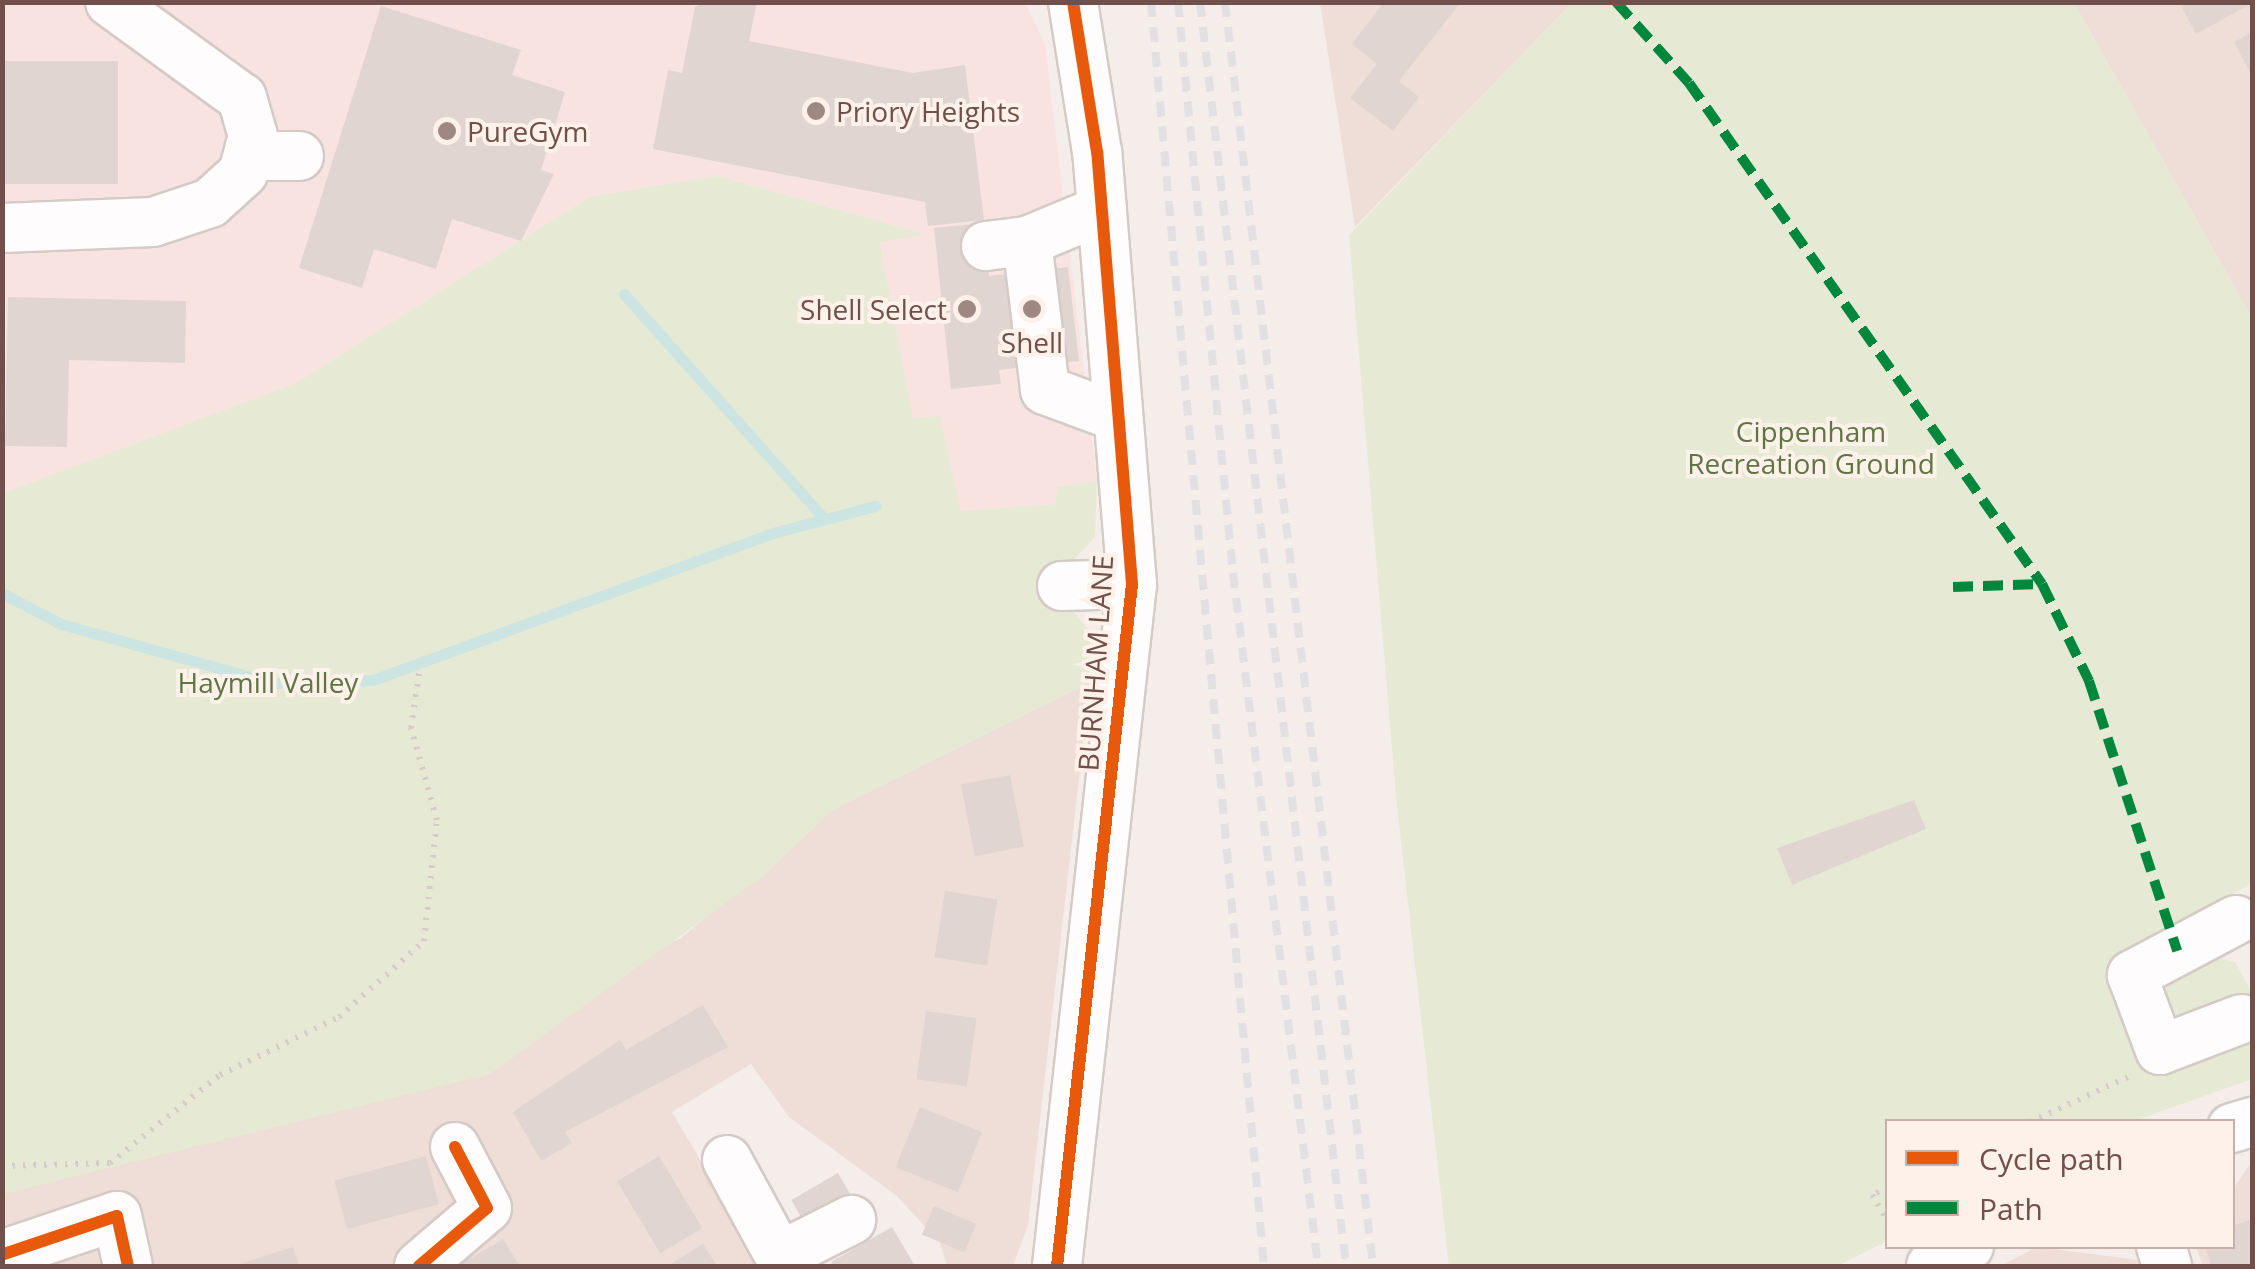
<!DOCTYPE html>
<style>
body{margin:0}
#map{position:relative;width:2255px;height:1269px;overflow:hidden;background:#f5ede9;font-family:"Open Sans",sans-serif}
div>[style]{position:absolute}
.residential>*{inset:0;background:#eeded7}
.commercial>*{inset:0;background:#f8e3e0}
.green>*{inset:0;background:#e6ead4}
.stream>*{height:11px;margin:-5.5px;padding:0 5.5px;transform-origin:5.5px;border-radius:5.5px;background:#cce5e2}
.building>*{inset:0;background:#e1d5d1;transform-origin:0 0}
.path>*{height:6px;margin-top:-3px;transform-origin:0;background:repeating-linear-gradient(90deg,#d5ccca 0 2.5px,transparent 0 10.5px)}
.roads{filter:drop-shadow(2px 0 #d4cac6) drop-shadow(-2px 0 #d4cac6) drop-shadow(0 2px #d4cac6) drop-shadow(0 -2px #d4cac6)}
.minor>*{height:48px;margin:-24px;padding:0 24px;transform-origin:24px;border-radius:24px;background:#fefcfc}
.rail>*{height:8px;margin-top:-4px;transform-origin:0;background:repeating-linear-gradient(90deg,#e3e0e4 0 15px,transparent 0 25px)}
.quiet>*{height:10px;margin-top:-5px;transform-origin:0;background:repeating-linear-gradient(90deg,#00873e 0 20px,transparent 0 30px)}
.cycleway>*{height:12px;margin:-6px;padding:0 6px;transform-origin:6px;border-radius:6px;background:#e8590c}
.dots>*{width:28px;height:28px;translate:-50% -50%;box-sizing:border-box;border:5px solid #fef1e9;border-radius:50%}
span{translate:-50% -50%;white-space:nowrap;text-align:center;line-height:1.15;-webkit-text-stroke:8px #fef1e9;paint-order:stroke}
.poi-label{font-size:28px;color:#71504b}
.left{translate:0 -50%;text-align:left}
.right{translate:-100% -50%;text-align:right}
.park-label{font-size:28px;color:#5e7644}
.street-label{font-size:28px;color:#71504b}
.frame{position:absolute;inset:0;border:5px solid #71504b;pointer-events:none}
.legend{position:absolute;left:1885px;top:1119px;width:350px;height:130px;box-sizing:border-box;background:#fef1e9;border:2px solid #c6b1aa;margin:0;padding:12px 18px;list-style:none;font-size:30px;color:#71504b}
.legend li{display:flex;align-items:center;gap:20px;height:50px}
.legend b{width:50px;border:2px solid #c6b1aa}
</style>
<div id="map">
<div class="residential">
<i style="clip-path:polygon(1320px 3px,1572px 3px,1355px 227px)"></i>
<i style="clip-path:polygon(2074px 3px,2252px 3px,2252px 318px)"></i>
<i style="clip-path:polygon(1090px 682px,1028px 1225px,1013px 1266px,947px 1266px,940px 1243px,897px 1196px,789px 1117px,751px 1064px,672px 1112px,762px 1266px,3px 1266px,2px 1193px,680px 939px,834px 809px)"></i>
<i style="clip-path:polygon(2252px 1161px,2252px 1266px,2203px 1266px,2196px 1247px,2232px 1246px,2233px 1189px)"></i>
<i style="clip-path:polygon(2037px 1247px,2139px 1260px,2141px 1266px,2000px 1266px)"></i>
</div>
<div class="commercial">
<i style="clip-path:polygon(1025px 2px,1045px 44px,1097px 481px,1058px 487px,1056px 504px,961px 511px,940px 416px,913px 419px,880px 241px,922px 233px,718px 176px,589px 197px,296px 383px,3px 493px,3px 3px)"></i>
</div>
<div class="green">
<i style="clip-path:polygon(1572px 3px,2074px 3px,2252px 318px,2252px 882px,2187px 925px,2196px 951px,2235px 962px,2252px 993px,2252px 1079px,2134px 1121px,1888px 1122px,1887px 1241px,1837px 1266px,1449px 1266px,1396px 797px,1349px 235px)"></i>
<i style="clip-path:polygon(718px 176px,925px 234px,880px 242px,913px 418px,940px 416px,961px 511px,1056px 504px,1057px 487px,1097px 481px,1095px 537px,1064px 570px,1063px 599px,1095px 637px,1090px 682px,834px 809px,763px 876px,490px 1074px,3px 1194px,3px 493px,296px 383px,589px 197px)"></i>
</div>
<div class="stream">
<i style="left:624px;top:294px;width:299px;rotate:48.3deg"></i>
<i style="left:2px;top:593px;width:67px;rotate:27.7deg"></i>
<i style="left:61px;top:624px;width:220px;rotate:15.6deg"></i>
<i style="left:273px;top:683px;width:100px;rotate:-1.7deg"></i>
<i style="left:373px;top:680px;width:422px;rotate:-20.2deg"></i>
<i style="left:769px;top:534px;width:110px;rotate:-14.8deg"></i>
</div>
<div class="building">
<i style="clip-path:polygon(705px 2px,757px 2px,749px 41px,913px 73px,965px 65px,984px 220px,928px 226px,925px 202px,653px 149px,668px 70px,682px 73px,695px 7px)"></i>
<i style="clip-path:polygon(1384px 2px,1461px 2px,1399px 81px,1419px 97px,1393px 131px,1350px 98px,1377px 64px,1352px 44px)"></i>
<i style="clip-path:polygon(2179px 2px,2252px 2px,2252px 3px,2196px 34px)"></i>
<i style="clip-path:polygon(381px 6px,521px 50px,512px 75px,565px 92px,541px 170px,554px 174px,521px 241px,452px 219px,436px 269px,374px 249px,362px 288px,299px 268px)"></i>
<i style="clip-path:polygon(2252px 32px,2252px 76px,2234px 42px)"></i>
<i style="left:118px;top:61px;width:123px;height:116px;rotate:90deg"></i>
<i style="clip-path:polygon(984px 223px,989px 276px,1068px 267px,1079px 361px,999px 370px,1001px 384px,951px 389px,934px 228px)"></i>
<i style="clip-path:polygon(8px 297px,186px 301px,185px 363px,69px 360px,67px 447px,5px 446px)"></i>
<i style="left:1010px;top:775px;width:73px;height:50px;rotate:79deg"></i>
<i style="clip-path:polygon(1914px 800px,1926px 829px,1792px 885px,1777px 848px)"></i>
<i style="left:945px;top:891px;width:53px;height:67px;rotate:9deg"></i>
<i style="clip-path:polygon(703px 1005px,728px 1047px,565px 1132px,572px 1143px,541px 1161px,513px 1112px,620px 1040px,626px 1050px)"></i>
<i style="left:926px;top:1011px;width:51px;height:69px;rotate:8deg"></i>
<i style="left:920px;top:1107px;width:67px;height:65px;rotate:22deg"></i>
<i style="left:426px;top:1156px;width:50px;height:95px;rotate:75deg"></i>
<i style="left:659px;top:1156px;width:84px;height:49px;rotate:59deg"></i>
<i style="left:838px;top:1173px;width:30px;height:54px;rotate:60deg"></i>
<i style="left:934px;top:1206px;width:46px;height:31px;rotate:23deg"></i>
<i style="clip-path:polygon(2252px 1219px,2252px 1266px,2211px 1266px,2205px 1246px,2232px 1246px,2232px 1226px)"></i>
<i style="clip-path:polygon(892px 1227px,915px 1266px,834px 1266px,831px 1262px)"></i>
<i style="clip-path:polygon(503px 1239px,520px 1266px,458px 1266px)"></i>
<i style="clip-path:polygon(703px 1244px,717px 1266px,667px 1266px)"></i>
<i style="clip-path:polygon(293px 1247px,299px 1266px,233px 1266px)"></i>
</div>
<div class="path">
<i style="left:2030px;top:1122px;width:108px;rotate:-24.7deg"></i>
<i style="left:2px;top:1166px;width:108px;rotate:-1.6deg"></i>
<i style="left:110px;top:1163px;width:141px;rotate:-38.7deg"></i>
<i style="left:220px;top:1075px;width:132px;rotate:-26deg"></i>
<i style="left:339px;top:1017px;width:114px;rotate:-41.8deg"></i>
<i style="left:424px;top:941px;width:122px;rotate:-83.9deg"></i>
<i style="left:437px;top:820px;width:96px;rotate:-105.8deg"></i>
<i style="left:411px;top:728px;width:62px;rotate:-81.6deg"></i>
<i style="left:1888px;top:1187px;width:18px;rotate:153deg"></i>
<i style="left:1872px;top:1195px;width:31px;rotate:59deg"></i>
</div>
<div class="roads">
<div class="minor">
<i style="left:250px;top:156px;width:49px"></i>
<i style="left:1102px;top:210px;width:81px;rotate:157.5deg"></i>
<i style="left:1027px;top:241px;width:150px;rotate:83.1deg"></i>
<i style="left:1045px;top:390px;width:78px;rotate:20.3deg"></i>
<i style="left:2px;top:228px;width:151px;rotate:-2.3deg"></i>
<i style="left:153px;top:222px;width:60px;rotate:-18.4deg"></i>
<i style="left:210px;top:203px;width:45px;rotate:-42.3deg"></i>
<i style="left:243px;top:173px;width:38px;rotate:-75deg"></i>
<i style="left:253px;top:136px;width:40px;rotate:-106deg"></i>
<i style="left:242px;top:98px;width:163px;rotate:-144deg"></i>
<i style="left:986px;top:246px;width:41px;rotate:-7deg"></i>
<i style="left:1062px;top:586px;width:70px;rotate:-1.6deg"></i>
<i style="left:2236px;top:920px;width:118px;rotate:152.1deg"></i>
<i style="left:2132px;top:975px;width:80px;rotate:69.5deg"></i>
<i style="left:2160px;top:1050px;width:87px;rotate:-20.9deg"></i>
<i style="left:2232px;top:1128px;width:21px;rotate:-17deg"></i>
<i style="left:727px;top:1160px;width:121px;rotate:61.3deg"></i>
<i style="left:2161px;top:1246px;width:21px;rotate:73deg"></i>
<i style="left:4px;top:1254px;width:119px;rotate:-18.6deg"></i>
<i style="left:117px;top:1216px;width:51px;rotate:77.6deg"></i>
<i style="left:780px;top:1256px;width:80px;rotate:-26.9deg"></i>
<i style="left:419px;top:1266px;width:89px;rotate:-40.5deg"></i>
<i style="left:487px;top:1208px;width:69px;rotate:-117.7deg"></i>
<i style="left:1057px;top:1266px;width:686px;rotate:-83.72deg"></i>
<i style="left:1132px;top:584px;width:433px;rotate:-94.6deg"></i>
<i style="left:1097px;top:152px;width:152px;rotate:-99.1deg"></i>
<i style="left:1931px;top:1266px;width:43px;rotate:-27.8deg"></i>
</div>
</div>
<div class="rail">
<i style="left:1151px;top:2px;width:1269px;rotate:84.89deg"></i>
<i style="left:1178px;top:2px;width:574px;rotate:84.5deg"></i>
<i style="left:1233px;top:573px;width:698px;rotate:83.01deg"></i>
<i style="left:1200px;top:2px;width:1272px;rotate:83.41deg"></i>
<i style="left:1225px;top:2px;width:1273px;rotate:83.32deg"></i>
</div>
<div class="quiet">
<i style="left:1616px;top:2px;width:109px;rotate:48deg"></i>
<i style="left:1689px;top:83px;width:613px;rotate:54.83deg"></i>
<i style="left:2042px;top:584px;width:108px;rotate:64.1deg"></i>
<i style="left:2089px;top:681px;width:284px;rotate:71.9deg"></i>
<i style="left:1953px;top:587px;width:89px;rotate:-1.9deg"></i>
</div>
<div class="cycleway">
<i style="left:4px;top:1254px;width:119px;rotate:-18.6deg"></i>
<i style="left:117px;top:1216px;width:51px;rotate:77.6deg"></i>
<i style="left:419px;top:1266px;width:89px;rotate:-40.5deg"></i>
<i style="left:487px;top:1208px;width:69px;rotate:-117.7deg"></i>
<i style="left:1057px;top:1266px;width:686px;rotate:-83.72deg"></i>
<i style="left:1132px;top:584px;width:433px;rotate:-94.6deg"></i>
<i style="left:1097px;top:152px;width:152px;rotate:-99.1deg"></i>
</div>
<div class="dots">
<i style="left:816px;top:111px;background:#9f8782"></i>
<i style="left:447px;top:131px;background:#9f8782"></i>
<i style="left:967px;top:309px;background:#9f8782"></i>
<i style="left:1032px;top:309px;background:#9f8782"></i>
</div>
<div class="poi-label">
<span class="left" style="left:836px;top:111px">Priory Heights</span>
<span class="left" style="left:467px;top:131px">PureGym</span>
<span class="right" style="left:947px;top:309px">Shell Select</span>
<span style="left:1032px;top:342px">Shell</span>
</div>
<div class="park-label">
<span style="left:1811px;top:447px">Cippenham<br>Recreation Ground</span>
<span style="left:268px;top:682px">Haymill Valley</span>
</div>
<div class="street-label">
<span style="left:1095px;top:663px;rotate:-86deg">BURNHAM LANE</span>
</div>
<div class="frame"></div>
<ul class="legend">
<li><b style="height:12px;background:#e8590c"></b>Cycle path</li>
<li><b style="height:12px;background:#00873e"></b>Path</li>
</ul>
</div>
